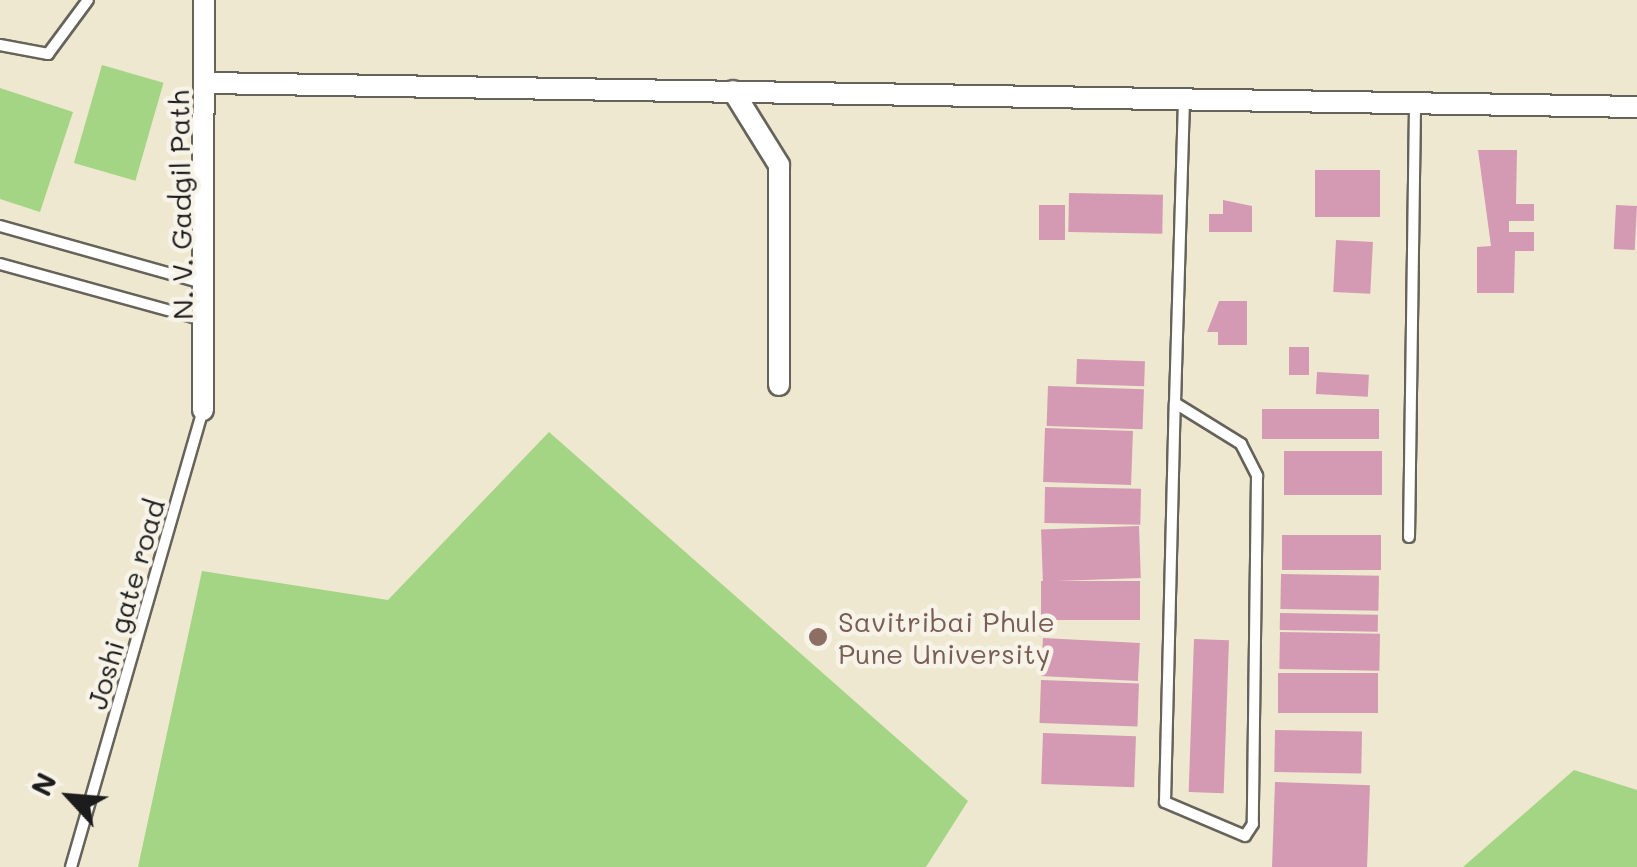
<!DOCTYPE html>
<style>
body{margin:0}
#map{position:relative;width:1637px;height:867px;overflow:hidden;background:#efe8d0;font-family:Mali,sans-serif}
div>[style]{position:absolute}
.green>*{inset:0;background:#a3d584;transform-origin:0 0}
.building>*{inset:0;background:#d499b3;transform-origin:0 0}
.roads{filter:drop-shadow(2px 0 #66635b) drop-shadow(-2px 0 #66635b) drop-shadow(0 2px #66635b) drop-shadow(0 -2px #66635b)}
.service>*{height:10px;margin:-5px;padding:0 5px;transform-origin:5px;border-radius:5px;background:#fff}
.minor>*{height:20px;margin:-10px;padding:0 10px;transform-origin:10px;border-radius:10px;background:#fff}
.dots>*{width:28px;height:28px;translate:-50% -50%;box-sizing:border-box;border:5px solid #f7f3e8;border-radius:50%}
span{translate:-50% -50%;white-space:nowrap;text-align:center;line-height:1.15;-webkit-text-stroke:9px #f7f3e8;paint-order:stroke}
.street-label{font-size:28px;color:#1c1c1c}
.education-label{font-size:28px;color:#785e54}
.left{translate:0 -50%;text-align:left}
.north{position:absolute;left:20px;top:747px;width:100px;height:100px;-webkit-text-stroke:8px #f7f3e8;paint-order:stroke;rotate:296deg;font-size:28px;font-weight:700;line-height:40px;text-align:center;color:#1c1c1c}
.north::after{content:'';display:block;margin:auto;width:35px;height:45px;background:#1c1c1c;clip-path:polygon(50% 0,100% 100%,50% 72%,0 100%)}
</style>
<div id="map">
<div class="green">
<i style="left:102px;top:65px;width:64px;height:102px;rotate:16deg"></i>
<i style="clip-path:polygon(0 88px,73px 112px,40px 212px,0 199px)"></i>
<i style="clip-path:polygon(549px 432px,968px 801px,926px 867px,138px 867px,202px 571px,388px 600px)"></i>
<i style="clip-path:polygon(1574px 770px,1637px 790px,1637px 867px,1463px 867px)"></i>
</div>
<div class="building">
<i style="clip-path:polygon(1478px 150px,1517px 150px,1516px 204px,1534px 204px,1534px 221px,1509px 221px,1509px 232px,1534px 232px,1534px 251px,1515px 251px,1514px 293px,1477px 293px,1477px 247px,1491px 246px)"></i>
<i style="left:1315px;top:170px;width:65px;height:47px"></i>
<i style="left:1069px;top:193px;width:94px;height:39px;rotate:1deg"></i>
<i style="clip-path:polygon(1223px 200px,1252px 206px,1252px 232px,1209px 232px,1209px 214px,1223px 214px)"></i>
<i style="left:1039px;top:205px;width:26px;height:35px"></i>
<i style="left:1616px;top:205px;width:21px;height:44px;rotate:3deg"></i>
<i style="left:1336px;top:240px;width:37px;height:52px;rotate:3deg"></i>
<i style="clip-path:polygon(1219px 301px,1247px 301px,1247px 345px,1218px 345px,1218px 332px,1207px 332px)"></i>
<i style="left:1289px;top:347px;width:20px;height:28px"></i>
<i style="left:1077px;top:359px;width:68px;height:25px;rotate:2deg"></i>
<i style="left:1317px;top:372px;width:52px;height:22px;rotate:3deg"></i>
<i style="left:1048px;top:386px;width:96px;height:40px;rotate:2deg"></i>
<i style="left:1262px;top:409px;width:117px;height:30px"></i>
<i style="left:1045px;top:428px;width:88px;height:54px;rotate:2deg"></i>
<i style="left:1284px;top:451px;width:98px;height:44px"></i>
<i style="left:1045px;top:487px;width:96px;height:36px;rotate:1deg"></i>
<i style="left:1139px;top:526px;width:52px;height:98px;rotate:88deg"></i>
<i style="left:1282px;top:535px;width:99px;height:35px"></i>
<i style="left:1281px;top:574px;width:98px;height:35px;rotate:1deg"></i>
<i style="left:1140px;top:581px;width:39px;height:99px;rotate:90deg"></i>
<i style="left:1280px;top:613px;width:98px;height:17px;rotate:1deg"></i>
<i style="left:1280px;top:632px;width:100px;height:37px;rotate:1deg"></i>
<i style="left:1043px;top:638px;width:97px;height:38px;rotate:3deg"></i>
<i style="left:1194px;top:639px;width:35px;height:153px;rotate:2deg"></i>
<i style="left:1278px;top:673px;width:100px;height:40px"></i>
<i style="left:1041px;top:680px;width:98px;height:43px;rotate:2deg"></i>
<i style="left:1275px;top:730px;width:87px;height:42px;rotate:1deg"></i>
<i style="left:1043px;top:733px;width:93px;height:51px;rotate:2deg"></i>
<i style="left:1275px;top:782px;width:95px;height:85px;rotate:2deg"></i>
</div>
<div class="roads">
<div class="service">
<i style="left:0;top:45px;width:49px;rotate:10.6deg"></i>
<i style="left:48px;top:54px;width:67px;rotate:-53.5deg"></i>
<i style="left:0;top:226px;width:214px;rotate:15.7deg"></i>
<i style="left:0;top:264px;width:212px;rotate:15.4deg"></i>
<i style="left:1175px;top:403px;width:78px;rotate:31.8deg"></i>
<i style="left:1241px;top:444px;width:36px;rotate:63deg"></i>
<i style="left:1257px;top:476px;width:348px;rotate:90.7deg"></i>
<i style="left:1253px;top:824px;width:14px;rotate:124deg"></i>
<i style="left:1245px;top:836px;width:87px;rotate:-157deg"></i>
<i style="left:1165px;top:802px;width:399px;rotate:-88.6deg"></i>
<i style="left:1175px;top:403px;width:303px;rotate:-88.3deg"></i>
<i style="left:1409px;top:537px;width:434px;rotate:-89.2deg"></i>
<i style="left:71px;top:867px;width:476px;rotate:-73.9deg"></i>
</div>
<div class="minor">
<i style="left:207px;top:83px;width:1430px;rotate:0.96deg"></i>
<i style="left:733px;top:91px;width:87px;rotate:58.1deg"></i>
<i style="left:779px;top:165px;width:220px;rotate:90deg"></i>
<i style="left:203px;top:410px;width:410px;rotate:-89.9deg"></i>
</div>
</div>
<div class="dots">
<i style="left:818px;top:637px;background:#8d6e63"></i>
</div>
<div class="street-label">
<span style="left:180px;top:205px;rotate:-91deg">N. V. Gadgil Path</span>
<span style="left:125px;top:604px;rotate:-74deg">Joshi gate road</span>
</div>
<div class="education-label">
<span class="left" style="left:838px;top:637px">Savitribai Phule<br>Pune University</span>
</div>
<div class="north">N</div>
</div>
